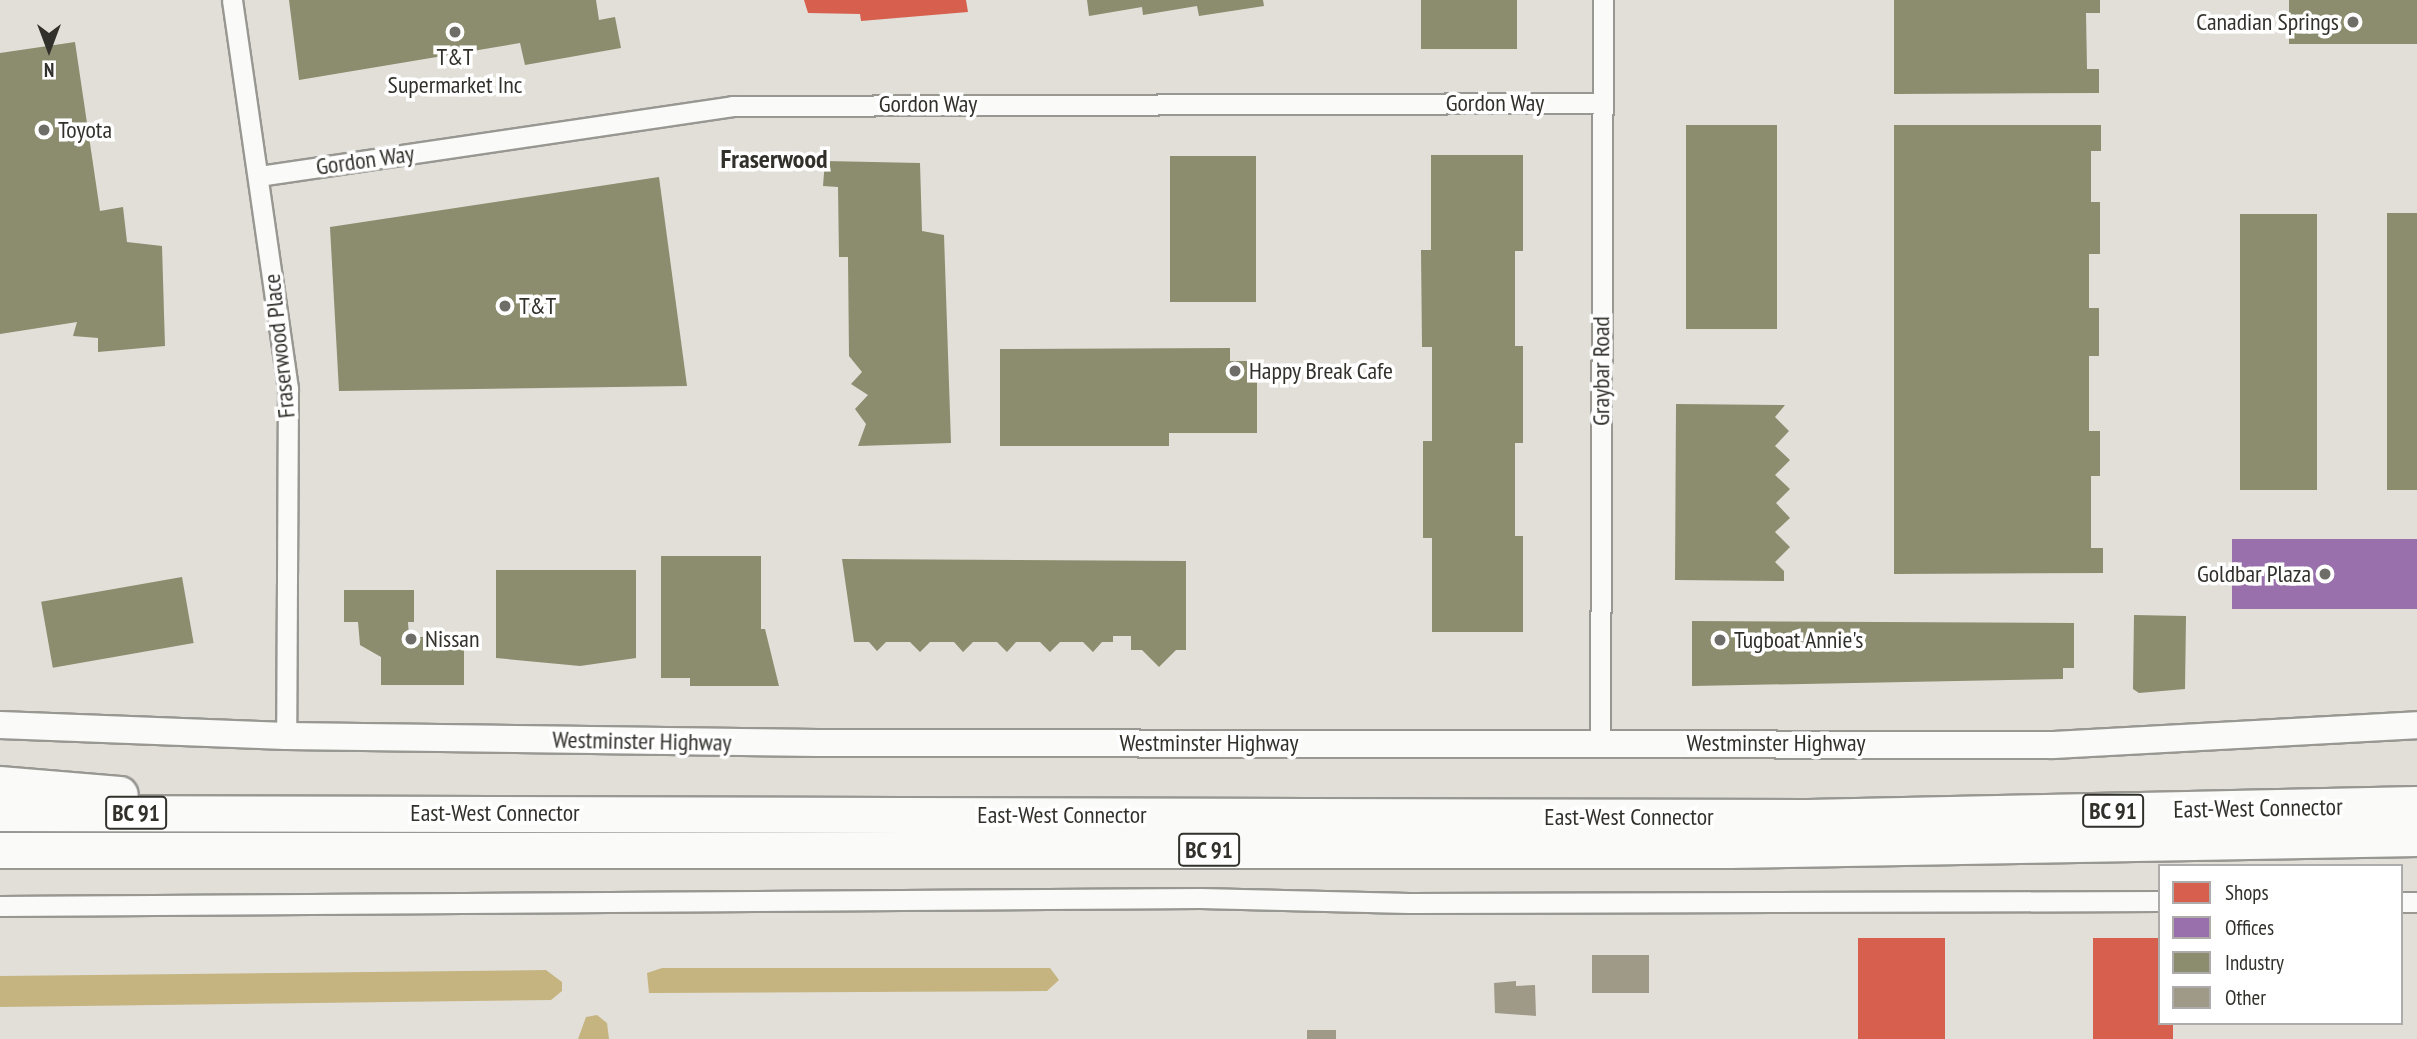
<!DOCTYPE html>
<style>
body{margin:0}
#map{position:relative;width:2417px;height:1039px;overflow:hidden;background:#e1dfd8;font-family:"PT Sans Narrow",sans-serif}
div>[style]{position:absolute}
.water>*{inset:0;background:#c5b480}
.shops>*{inset:0;background:#d6604d;transform-origin:0 0}
.offices>*{inset:0;background:#9970ab;transform-origin:0 0}
.industry>*{inset:0;background:#8c8c6e;transform-origin:0 0}
.building>*{inset:0;background:#9f9a88;transform-origin:0 0}
.roads{filter:drop-shadow(2px 0 #989792) drop-shadow(-2px 0 #989792) drop-shadow(0 2px #989792) drop-shadow(0 -2px #989792)}
.minor>*{height:19px;margin:-9.5px;padding:0 9.5px;transform-origin:9.5px;border-radius:9.5px;background:#fafaf9}
.secondary>*{height:26px;margin:-13px;padding:0 13px;transform-origin:13px;border-radius:13px;background:#fafaf9}
.motorway>*{height:35px;margin:-17.5px;padding:0 17.5px;transform-origin:17.5px;border-radius:17.5px;background:#fafaf9}
.dots>*{width:19px;height:19px;translate:-50% -50%;box-sizing:border-box;border:4px solid #fff;border-radius:50%}
span{translate:-50% -50%;white-space:nowrap;text-align:center;line-height:1.15;-webkit-text-stroke:7px #fff;paint-order:stroke}
.shield-label span{padding:2px 5px;background:#fff;border:2px solid;border-radius:5px;-webkit-text-stroke-width:0}
.shield-label{font-size:23px;color:#31302b;font-weight:700}
.poi-label{font-size:24px;color:#31302b}
.right{translate:-100% -50%;text-align:right}
.left{translate:0 -50%;text-align:left}
.street-label{font-size:24px;color:#31302b}
.neighbourhood-label{font-size:26px;color:#31302b;font-weight:700}
.legend{position:absolute;left:2158px;top:864px;width:245px;height:161px;box-sizing:border-box;background:#fff;border:2px solid #adacaa;margin:0;padding:9px 12px;list-style:none;font-size:21px;color:#31302b}
.legend li{display:flex;align-items:center;gap:14px;height:35px}
.legend b{width:35px;border:2px solid #adacaa}
.north{position:absolute;left:14px;top:14px;width:70px;height:70px;-webkit-text-stroke:5px #fff;paint-order:stroke;rotate:180deg;font-size:19px;font-weight:700;line-height:28px;text-align:center;color:#31302b}
.north::after{content:'';display:block;margin:auto;width:24px;height:32px;background:#31302b;clip-path:polygon(50% 0,100% 100%,50% 72%,0 100%)}
</style>
<div id="map">
<div class="water">
<i style="clip-path:polygon(662px 968px,1050px 968px,1059px 980px,1047px 991px,649px 993px,647px 973px)"></i>
<i style="clip-path:polygon(546px 970px,562px 982px,562px 991px,551px 1000px,0 1007px,0 976px)"></i>
<i style="clip-path:polygon(597px 1015px,607px 1023px,609px 1039px,578px 1039px,586px 1017px)"></i>
</div>
<div class="shops">
<i style="clip-path:polygon(804px 0,966px 0,968px 12px,861px 21px,860px 14px,808px 13px)"></i>
<i style="left:1858px;top:938px;width:87px;height:101px"></i>
<i style="clip-path:polygon(2093px 938px,2160px 938px,2160px 1023px,2173px 1023px,2173px 1039px,2093px 1039px)"></i>
</div>
<div class="offices">
<i style="left:2232px;top:539px;width:185px;height:70px"></i>
</div>
<div class="industry">
<i style="clip-path:polygon(289px 0,596px 0,599px 20px,615px 17px,621px 48px,525px 65px,520px 43px,299px 80px)"></i>
<i style="clip-path:polygon(1087px 0,1263px 0,1264px 6px,1199px 16px,1197px 6px,1143px 15px,1142px 7px,1089px 16px)"></i>
<i style="left:1421px;top:0;width:96px;height:49px"></i>
<i style="clip-path:polygon(1894px 0,2100px 0,2100px 13px,2086px 13px,2087px 69px,2099px 69px,2099px 93px,1894px 94px)"></i>
<i style="left:2289px;top:0;width:128px;height:44px"></i>
<i style="clip-path:polygon(75px 42px,100px 211px,123px 207px,127px 242px,162px 246px,165px 346px,98px 352px,98px 338px,73px 336px,77px 322px,0 334px,0 53px)"></i>
<i style="left:1777px;top:125px;width:204px;height:91px;rotate:90deg"></i>
<i style="clip-path:polygon(1894px 125px,2101px 125px,2101px 151px,2091px 151px,2091px 202px,2100px 202px,2100px 254px,2089px 254px,2089px 308px,2099px 308px,2099px 356px,2089px 356px,2089px 431px,2100px 431px,2100px 476px,2091px 476px,2091px 548px,2103px 548px,2103px 573px,1894px 574px)"></i>
<i style="clip-path:polygon(1431px 155px,1523px 155px,1523px 251px,1515px 251px,1515px 346px,1523px 346px,1523px 443px,1515px 443px,1515px 536px,1523px 536px,1523px 632px,1432px 632px,1432px 538px,1423px 538px,1423px 441px,1432px 441px,1432px 347px,1422px 347px,1421px 250px,1431px 250px)"></i>
<i style="left:1170px;top:156px;width:86px;height:146px"></i>
<i style="clip-path:polygon(825px 161px,920px 163px,922px 231px,944px 235px,951px 443px,858px 446px,866px 424px,855px 409px,868px 395px,851px 384px,862px 372px,849px 356px,848px 257px,839px 257px,838px 187px,823px 186px)"></i>
<i style="clip-path:polygon(659px 177px,687px 386px,339px 391px,330px 227px)"></i>
<i style="left:2387px;top:213px;width:30px;height:277px"></i>
<i style="left:2240px;top:214px;width:77px;height:276px"></i>
<i style="clip-path:polygon(1230px 348px,1230px 361px,1257px 361px,1257px 433px,1169px 433px,1169px 446px,1000px 446px,1000px 349px)"></i>
<i style="clip-path:polygon(1676px 404px,1785px 405px,1775px 417px,1789px 431px,1775px 446px,1790px 460px,1775px 475px,1790px 489px,1776px 503px,1790px 518px,1775px 532px,1790px 547px,1775px 562px,1784px 571px,1784px 581px,1675px 580px)"></i>
<i style="clip-path:polygon(661px 556px,761px 556px,761px 629px,765px 629px,779px 686px,690px 686px,690px 678px,661px 678px)"></i>
<i style="clip-path:polygon(842px 559px,1186px 561px,1186px 650px,1176px 650px,1159px 667px,1142px 650px,1131px 650px,1131px 636px,1113px 636px,1113px 642px,1102px 642px,1093px 652px,1083px 642px,1060px 642px,1050px 652px,1040px 642px,1016px 642px,1007px 652px,997px 642px,973px 642px,963px 652px,954px 642px,930px 642px,920px 652px,910px 642px,886px 642px,877px 651px,869px 642px,854px 642px)"></i>
<i style="clip-path:polygon(496px 570px,636px 570px,636px 658px,580px 666px,496px 658px)"></i>
<i style="left:182px;top:577px;width:67px;height:143px;rotate:80deg"></i>
<i style="clip-path:polygon(344px 590px,414px 590px,414px 622px,408px 622px,409px 637px,464px 637px,464px 685px,381px 685px,381px 657px,360px 645px,358px 622px,344px 622px)"></i>
<i style="clip-path:polygon(2134px 615px,2186px 616px,2185px 689px,2139px 693px,2133px 689px)"></i>
<i style="clip-path:polygon(1692px 621px,2074px 623px,2074px 668px,2063px 668px,2063px 679px,1692px 686px)"></i>
</div>
<div class="building">
<i style="left:1592px;top:955px;width:57px;height:38px"></i>
<i style="clip-path:polygon(1516px 981px,1516px 986px,1535px 985px,1536px 1016px,1495px 1013px,1494px 983px)"></i>
<i style="left:1307px;top:1030px;width:29px;height:9px"></i>
</div>
<div class="roads">
<div class="minor">
<i style="left:232px;top:0;width:392px;rotate:81.8deg"></i>
<i style="left:288px;top:388px;width:348px;rotate:90.3deg"></i>
<i style="left:259px;top:176px;width:478px;rotate:-8.4deg"></i>
<i style="left:732px;top:106px;width:871px;rotate:-0.2deg"></i>
<i style="left:1600px;top:741px;width:741px;rotate:-89.77deg"></i>
<i style="left:2401px;top:902px;width:16px"></i>
<i style="left:0;top:906px;width:1200px;rotate:-0.38deg"></i>
<i style="left:1200px;top:898px;width:209px;rotate:1.4deg"></i>
<i style="left:1409px;top:903px;width:751px;rotate:-0.15deg"></i>
</div>
<div class="secondary">
<i style="left:0;top:725px;width:286px;rotate:2.2deg"></i>
<i style="left:286px;top:736px;width:532px;rotate:0.75deg"></i>
<i style="left:818px;top:743px;width:1235px;rotate:0.09deg"></i>
<i style="left:2053px;top:745px;width:365px;rotate:-3.1deg"></i>
</div>
<div class="motorway">
<i style="left:0;top:784px;width:120px;rotate:4.8deg"></i>
<i style="left:0;top:813px;width:1808px;rotate:0.13deg"></i>
<i style="left:1808px;top:817px;width:609px;rotate:-1.22deg"></i>
<i style="left:0;top:850px;width:1729px"></i>
<i style="left:1729px;top:850px;width:688px;rotate:-1deg"></i>
</div>
</div>
<div class="dots">
<i style="left:2353px;top:22px;background:#6f6d68"></i>
<i style="left:455px;top:32px;background:#6f6d68"></i>
<i style="left:44px;top:130px;background:#6f6d68"></i>
<i style="left:505px;top:306px;background:#6f6d68"></i>
<i style="left:1235px;top:371px;background:#6f6d68"></i>
<i style="left:2325px;top:574px;background:#6f6d68"></i>
<i style="left:411px;top:639px;background:#6f6d68"></i>
<i style="left:1720px;top:640px;background:#6f6d68"></i>
</div>
<div class="shield-label">
<span style="left:2113px;top:811px">BC 91</span>
<span style="left:136px;top:813px">BC 91</span>
<span style="left:1209px;top:850px">BC 91</span>
</div>
<div class="poi-label">
<span class="right" style="left:2339px;top:22px">Canadian Springs</span>
<span style="left:455px;top:71px">T&amp;T<br>Supermarket Inc</span>
<span class="left" style="left:58px;top:130px">Toyota</span>
<span class="left" style="left:519px;top:306px">T&amp;T</span>
<span class="left" style="left:1249px;top:371px">Happy Break Cafe</span>
<span class="right" style="left:2311px;top:574px">Goldbar Plaza</span>
<span class="left" style="left:425px;top:639px">Nissan</span>
<span class="left" style="left:1734px;top:640px">Tugboat Annie's</span>
</div>
<div class="street-label">
<span style="left:1495px;top:103px">Gordon Way</span>
<span style="left:928px;top:104px">Gordon Way</span>
<span style="left:365px;top:160px;rotate:-8deg">Gordon Way</span>
<span style="left:279px;top:346px;rotate:-96deg">Fraserwood Place</span>
<span style="left:1601px;top:371px;rotate:-90deg">Graybar Road</span>
<span style="left:642px;top:741px;rotate:1deg">Westminster Highway</span>
<span style="left:1209px;top:743px">Westminster Highway</span>
<span style="left:1776px;top:743px">Westminster Highway</span>
<span style="left:2258px;top:808px;rotate:-1deg">East-West Connector</span>
<span style="left:495px;top:813px">East-West Connector</span>
<span style="left:1062px;top:815px">East-West Connector</span>
<span style="left:1629px;top:817px">East-West Connector</span>
</div>
<div class="neighbourhood-label">
<span style="left:774px;top:159px">Fraserwood</span>
</div>
<ul class="legend">
<li><b style="height:19px;background:#d6604d"></b>Shops</li>
<li><b style="height:19px;background:#9970ab"></b>Offices</li>
<li><b style="height:19px;background:#8c8c6e"></b>Industry</li>
<li><b style="height:19px;background:#9f9a88"></b>Other</li>
</ul>
<div class="north">N</div>
</div>
